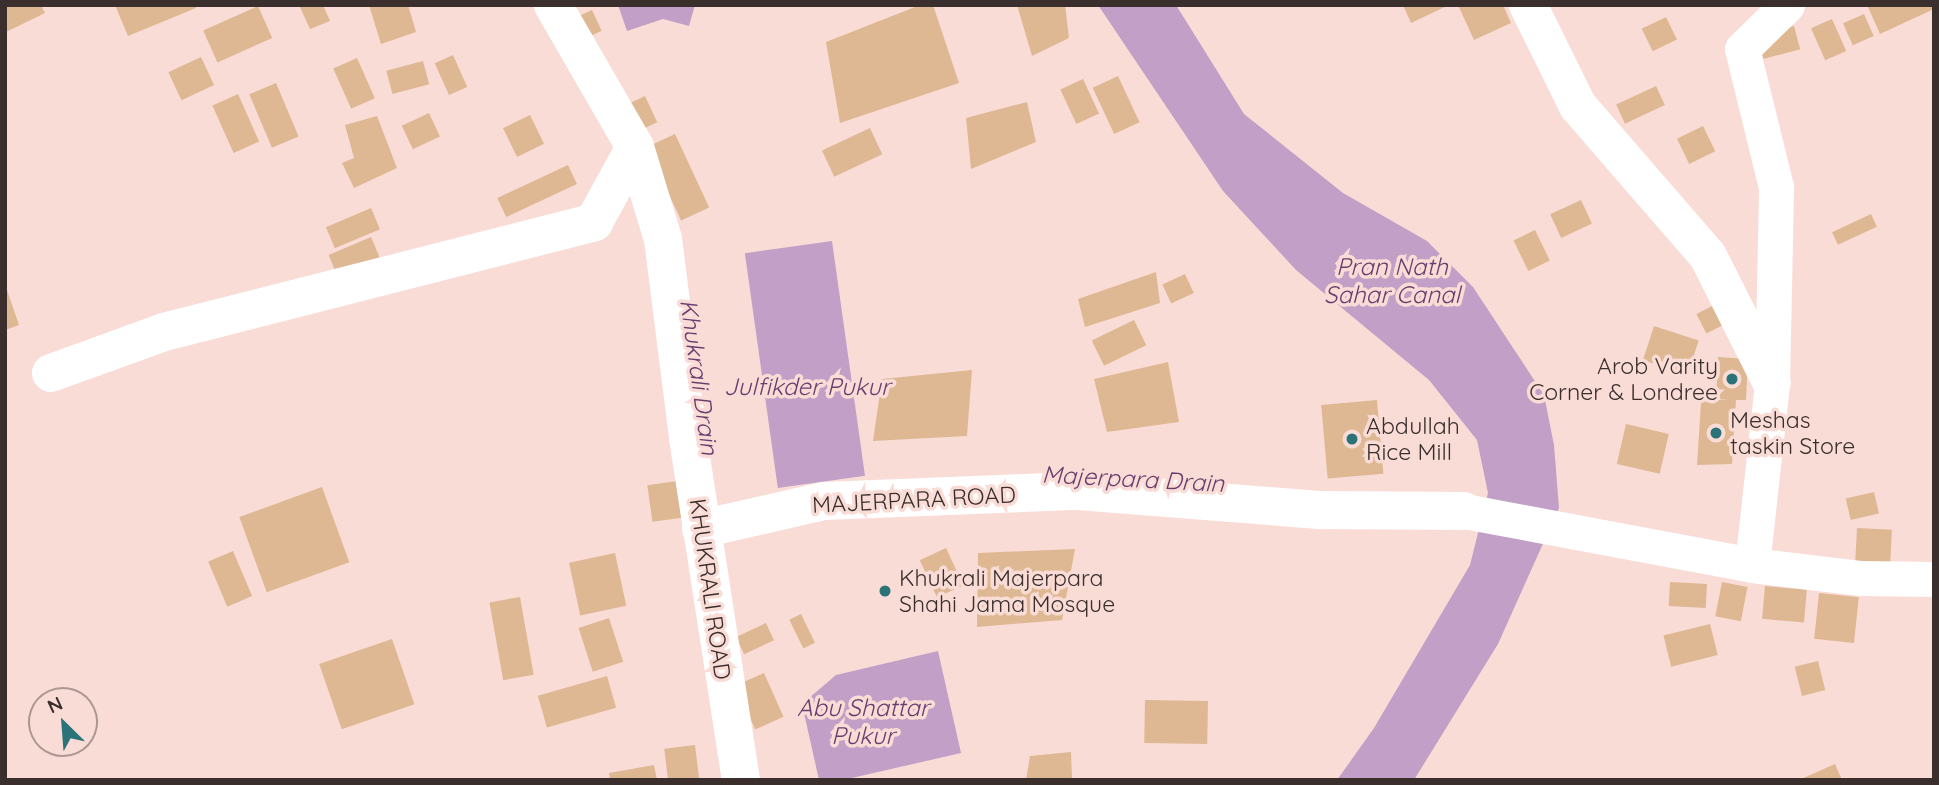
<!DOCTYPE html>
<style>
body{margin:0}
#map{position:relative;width:1939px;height:785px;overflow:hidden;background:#fadcd7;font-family:Quicksand,sans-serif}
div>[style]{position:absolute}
.water>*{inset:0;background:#c19fc6;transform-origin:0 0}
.building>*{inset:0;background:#deb893;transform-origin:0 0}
.street>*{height:35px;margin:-17.5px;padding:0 17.5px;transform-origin:17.5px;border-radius:17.5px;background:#fff}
.secondary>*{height:38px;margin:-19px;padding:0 19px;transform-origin:19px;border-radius:19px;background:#fff}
.dots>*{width:19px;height:19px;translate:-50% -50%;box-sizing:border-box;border:4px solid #fadcd7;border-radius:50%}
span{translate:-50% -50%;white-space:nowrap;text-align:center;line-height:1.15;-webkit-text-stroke:7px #fadcd7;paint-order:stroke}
.poi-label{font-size:23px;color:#3a2f2d}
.right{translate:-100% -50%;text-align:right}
.left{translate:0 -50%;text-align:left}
.street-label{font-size:23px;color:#3a2f2d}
.water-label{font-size:24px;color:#693d6f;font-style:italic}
.frame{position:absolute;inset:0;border:7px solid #3a2f2d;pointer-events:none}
.north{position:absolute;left:28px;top:687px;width:70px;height:70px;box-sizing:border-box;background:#fadcd7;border:2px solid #ad9793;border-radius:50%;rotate:335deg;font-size:19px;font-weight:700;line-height:28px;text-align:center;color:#3a2f2d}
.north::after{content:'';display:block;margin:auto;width:24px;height:32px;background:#2a7479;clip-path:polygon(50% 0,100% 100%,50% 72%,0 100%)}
</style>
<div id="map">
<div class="water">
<i style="clip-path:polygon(618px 5px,695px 5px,689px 26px,663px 19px,627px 31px)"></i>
<i style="clip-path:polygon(1098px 5px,1176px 5px,1244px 114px,1343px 193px,1427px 241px,1473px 287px,1544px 395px,1554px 445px,1559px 508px,1498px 644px,1414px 780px,1337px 780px,1374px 728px,1470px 565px,1488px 493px,1477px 440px,1429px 380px,1296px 270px,1223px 191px)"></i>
<i style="left:832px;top:241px;width:237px;height:88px;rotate:82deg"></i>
<i style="clip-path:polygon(938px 651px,961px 753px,843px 780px,819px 780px,802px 704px,836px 675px)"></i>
</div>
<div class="building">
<i style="clip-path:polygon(5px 5px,41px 5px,45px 13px,6px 32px)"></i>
<i style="clip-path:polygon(115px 5px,195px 5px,196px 8px,128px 36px)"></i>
<i style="clip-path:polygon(299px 5px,323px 5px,330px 21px,310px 29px)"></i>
<i style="clip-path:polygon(369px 5px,408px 5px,416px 32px,381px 44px)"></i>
<i style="clip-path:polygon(920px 5px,933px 5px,959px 83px,840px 123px,826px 42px)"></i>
<i style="clip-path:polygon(1017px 5px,1065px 5px,1069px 38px,1032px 56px)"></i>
<i style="clip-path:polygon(1403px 5px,1449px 5px,1411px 23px)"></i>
<i style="clip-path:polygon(1458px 5px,1503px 5px,1511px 23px,1474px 40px)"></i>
<i style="clip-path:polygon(1867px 5px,1934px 5px,1934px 9px,1880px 34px)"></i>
<i style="left:258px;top:6px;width:35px;height:60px;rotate:66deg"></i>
<i style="left:592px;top:10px;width:23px;height:22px;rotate:65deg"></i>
<i style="left:1864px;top:14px;width:24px;height:23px;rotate:66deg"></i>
<i style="left:1666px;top:17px;width:25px;height:27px;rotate:64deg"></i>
<i style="left:1832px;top:19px;width:35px;height:23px;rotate:66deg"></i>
<i style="left:1794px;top:26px;width:24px;height:38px;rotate:75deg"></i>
<i style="left:453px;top:55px;width:35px;height:20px;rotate:66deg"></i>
<i style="left:201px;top:57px;width:31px;height:36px;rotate:65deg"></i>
<i style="left:357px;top:58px;width:44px;height:26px;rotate:66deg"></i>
<i style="left:423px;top:61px;width:24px;height:38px;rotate:75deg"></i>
<i style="left:1118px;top:76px;width:51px;height:28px;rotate:65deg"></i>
<i style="left:1083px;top:79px;width:38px;height:25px;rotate:65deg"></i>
<i style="left:276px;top:83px;width:58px;height:29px;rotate:67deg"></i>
<i style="left:1656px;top:86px;width:21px;height:44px;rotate:65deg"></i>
<i style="left:238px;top:94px;width:52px;height:28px;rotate:66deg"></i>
<i style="left:645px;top:96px;width:29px;height:20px;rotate:65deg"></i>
<i style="clip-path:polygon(1027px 102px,1036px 142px,971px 169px,966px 118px)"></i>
<i style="left:429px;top:113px;width:26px;height:30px;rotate:65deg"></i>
<i style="left:530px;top:115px;width:32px;height:30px;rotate:64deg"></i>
<i style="clip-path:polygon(377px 116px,397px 168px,354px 188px,342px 163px,354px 158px,345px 125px)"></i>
<i style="left:1703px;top:126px;width:28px;height:29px;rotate:64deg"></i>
<i style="left:870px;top:128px;width:29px;height:53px;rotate:65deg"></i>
<i style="left:675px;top:134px;width:81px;height:31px;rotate:65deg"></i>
<i style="left:568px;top:165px;width:21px;height:78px;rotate:65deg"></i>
<i style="left:1581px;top:200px;width:26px;height:34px;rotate:65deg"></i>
<i style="left:371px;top:208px;width:23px;height:49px;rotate:67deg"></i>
<i style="left:1871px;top:214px;width:14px;height:43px;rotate:65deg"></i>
<i style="left:1535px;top:230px;width:34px;height:24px;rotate:64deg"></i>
<i style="left:371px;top:237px;width:23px;height:46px;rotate:67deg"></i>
<i style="clip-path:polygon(1156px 272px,1160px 303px,1085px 327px,1078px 299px)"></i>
<i style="left:1185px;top:274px;width:21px;height:25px;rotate:65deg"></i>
<i style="clip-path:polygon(5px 284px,19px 325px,5px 330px)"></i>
<i style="left:1716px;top:304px;width:22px;height:22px;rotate:63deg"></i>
<i style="left:1134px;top:320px;width:28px;height:47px;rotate:64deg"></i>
<i style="left:1654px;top:326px;width:47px;height:36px;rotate:18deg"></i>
<i style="clip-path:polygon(1718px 357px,1748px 359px,1746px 400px,1736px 400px,1732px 464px,1697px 465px,1701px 402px,1727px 399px,1716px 399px)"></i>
<i style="clip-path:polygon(1168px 362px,1179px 422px,1107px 432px,1094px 379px)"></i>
<i style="clip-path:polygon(972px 370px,967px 436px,873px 441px,882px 379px)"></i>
<i style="left:1377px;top:400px;width:74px;height:56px;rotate:85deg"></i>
<i style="left:1626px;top:424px;width:44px;height:41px;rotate:13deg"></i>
<i style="left:677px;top:481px;width:37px;height:30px;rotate:82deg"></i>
<i style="left:322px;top:487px;width:80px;height:88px;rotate:70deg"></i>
<i style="left:1874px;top:492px;width:22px;height:29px;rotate:77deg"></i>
<i style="left:1857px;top:528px;width:35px;height:39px;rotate:3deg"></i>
<i style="left:946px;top:548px;width:41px;height:29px;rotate:65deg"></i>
<i style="clip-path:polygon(1075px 549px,1062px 620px,977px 627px,978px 553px)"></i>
<i style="left:233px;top:551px;width:49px;height:27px;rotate:67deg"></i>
<i style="left:615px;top:553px;width:54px;height:47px;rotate:78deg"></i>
<i style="left:1670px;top:582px;width:37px;height:24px;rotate:3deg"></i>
<i style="left:1722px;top:582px;width:26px;height:35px;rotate:11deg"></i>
<i style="left:1765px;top:586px;width:42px;height:33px;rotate:5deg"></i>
<i style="left:1819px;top:593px;width:40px;height:46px;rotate:6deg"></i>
<i style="left:520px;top:597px;width:79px;height:31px;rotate:80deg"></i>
<i style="left:801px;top:614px;width:32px;height:13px;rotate:64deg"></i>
<i style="left:609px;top:618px;width:46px;height:32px;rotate:72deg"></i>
<i style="left:766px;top:623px;width:19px;height:33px;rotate:65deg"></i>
<i style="left:1710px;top:624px;width:32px;height:48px;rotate:76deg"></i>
<i style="left:392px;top:639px;width:69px;height:77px;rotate:71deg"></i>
<i style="left:1818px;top:661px;width:30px;height:24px;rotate:76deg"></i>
<i style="left:764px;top:673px;width:48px;height:31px;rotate:66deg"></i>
<i style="left:607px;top:676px;width:33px;height:72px;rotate:74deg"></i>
<i style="left:1145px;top:700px;width:63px;height:43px;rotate:1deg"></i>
<i style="left:695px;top:745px;width:35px;height:31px;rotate:83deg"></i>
<i style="clip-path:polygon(1071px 752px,1072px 778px,1026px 780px,1030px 756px)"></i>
<i style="clip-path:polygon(1835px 764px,1842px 780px,1799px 780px)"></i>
<i style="clip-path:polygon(654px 765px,657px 780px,610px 780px,609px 773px)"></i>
</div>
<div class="street">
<i style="left:1464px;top:511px;width:293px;rotate:10.6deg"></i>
<i style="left:1752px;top:565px;width:110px;rotate:6.8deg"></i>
<i style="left:1861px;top:578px;width:73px;rotate:0.8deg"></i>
<i style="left:1752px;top:565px;width:183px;rotate:-83.7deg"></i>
<i style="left:1772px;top:383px;width:196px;rotate:-88.8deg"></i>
<i style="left:1776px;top:187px;width:142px;rotate:-103.8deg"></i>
<i style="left:1742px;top:49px;width:63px;rotate:-44.4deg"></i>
</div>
<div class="secondary">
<i style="left:553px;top:5px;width:164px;rotate:60deg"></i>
<i style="left:635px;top:147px;width:96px;rotate:73.1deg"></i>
<i style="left:663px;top:239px;width:201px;rotate:82.8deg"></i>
<i style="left:688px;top:438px;width:346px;rotate:81.2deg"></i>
<i style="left:1528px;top:5px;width:113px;rotate:63.7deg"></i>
<i style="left:1578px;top:106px;width:198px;rotate:49.1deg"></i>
<i style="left:1708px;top:256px;width:142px;rotate:63.3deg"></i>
<i style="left:51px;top:373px;width:120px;rotate:-19.9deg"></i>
<i style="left:164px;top:332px;width:444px;rotate:-14.3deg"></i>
<i style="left:594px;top:222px;width:85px;rotate:-61.3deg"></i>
<i style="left:701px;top:529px;width:126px;rotate:-12.8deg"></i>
<i style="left:824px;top:501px;width:254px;rotate:-2.3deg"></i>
<i style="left:1078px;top:491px;width:245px;rotate:4.5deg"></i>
<i style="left:1322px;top:510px;width:142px;rotate:0.4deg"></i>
</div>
<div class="dots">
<i style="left:1732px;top:379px;background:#2a7479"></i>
<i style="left:1716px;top:433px;background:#2a7479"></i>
<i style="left:1352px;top:439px;background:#2a7479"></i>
<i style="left:885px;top:591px;background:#2a7479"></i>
</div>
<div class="poi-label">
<span class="right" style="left:1718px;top:379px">Arob Varity<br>Corner &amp; Londree</span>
<span class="left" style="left:1730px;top:433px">Meshas<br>taskin Store</span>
<span class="left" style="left:1366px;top:439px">Abdullah<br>Rice Mill</span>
<span class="left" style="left:899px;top:591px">Khukrali Majerpara<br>Shahi Jama Mosque</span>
</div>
<div class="street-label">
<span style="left:914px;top:500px;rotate:-3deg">MAJERPARA ROAD</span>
<span style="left:710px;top:589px;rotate:82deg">KHUKRALI ROAD</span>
</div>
<div class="water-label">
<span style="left:1392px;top:281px">Pran Nath<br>Sahar Canal</span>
<span style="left:699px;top:377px;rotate:82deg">Khukrali Drain</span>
<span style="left:807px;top:387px">Julfikder Pukur</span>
<span style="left:1133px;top:479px;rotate:3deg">Majerpara Drain</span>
<span style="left:863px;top:722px">Abu Shattar<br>Pukur</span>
</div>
<div class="frame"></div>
<div class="north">N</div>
</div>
